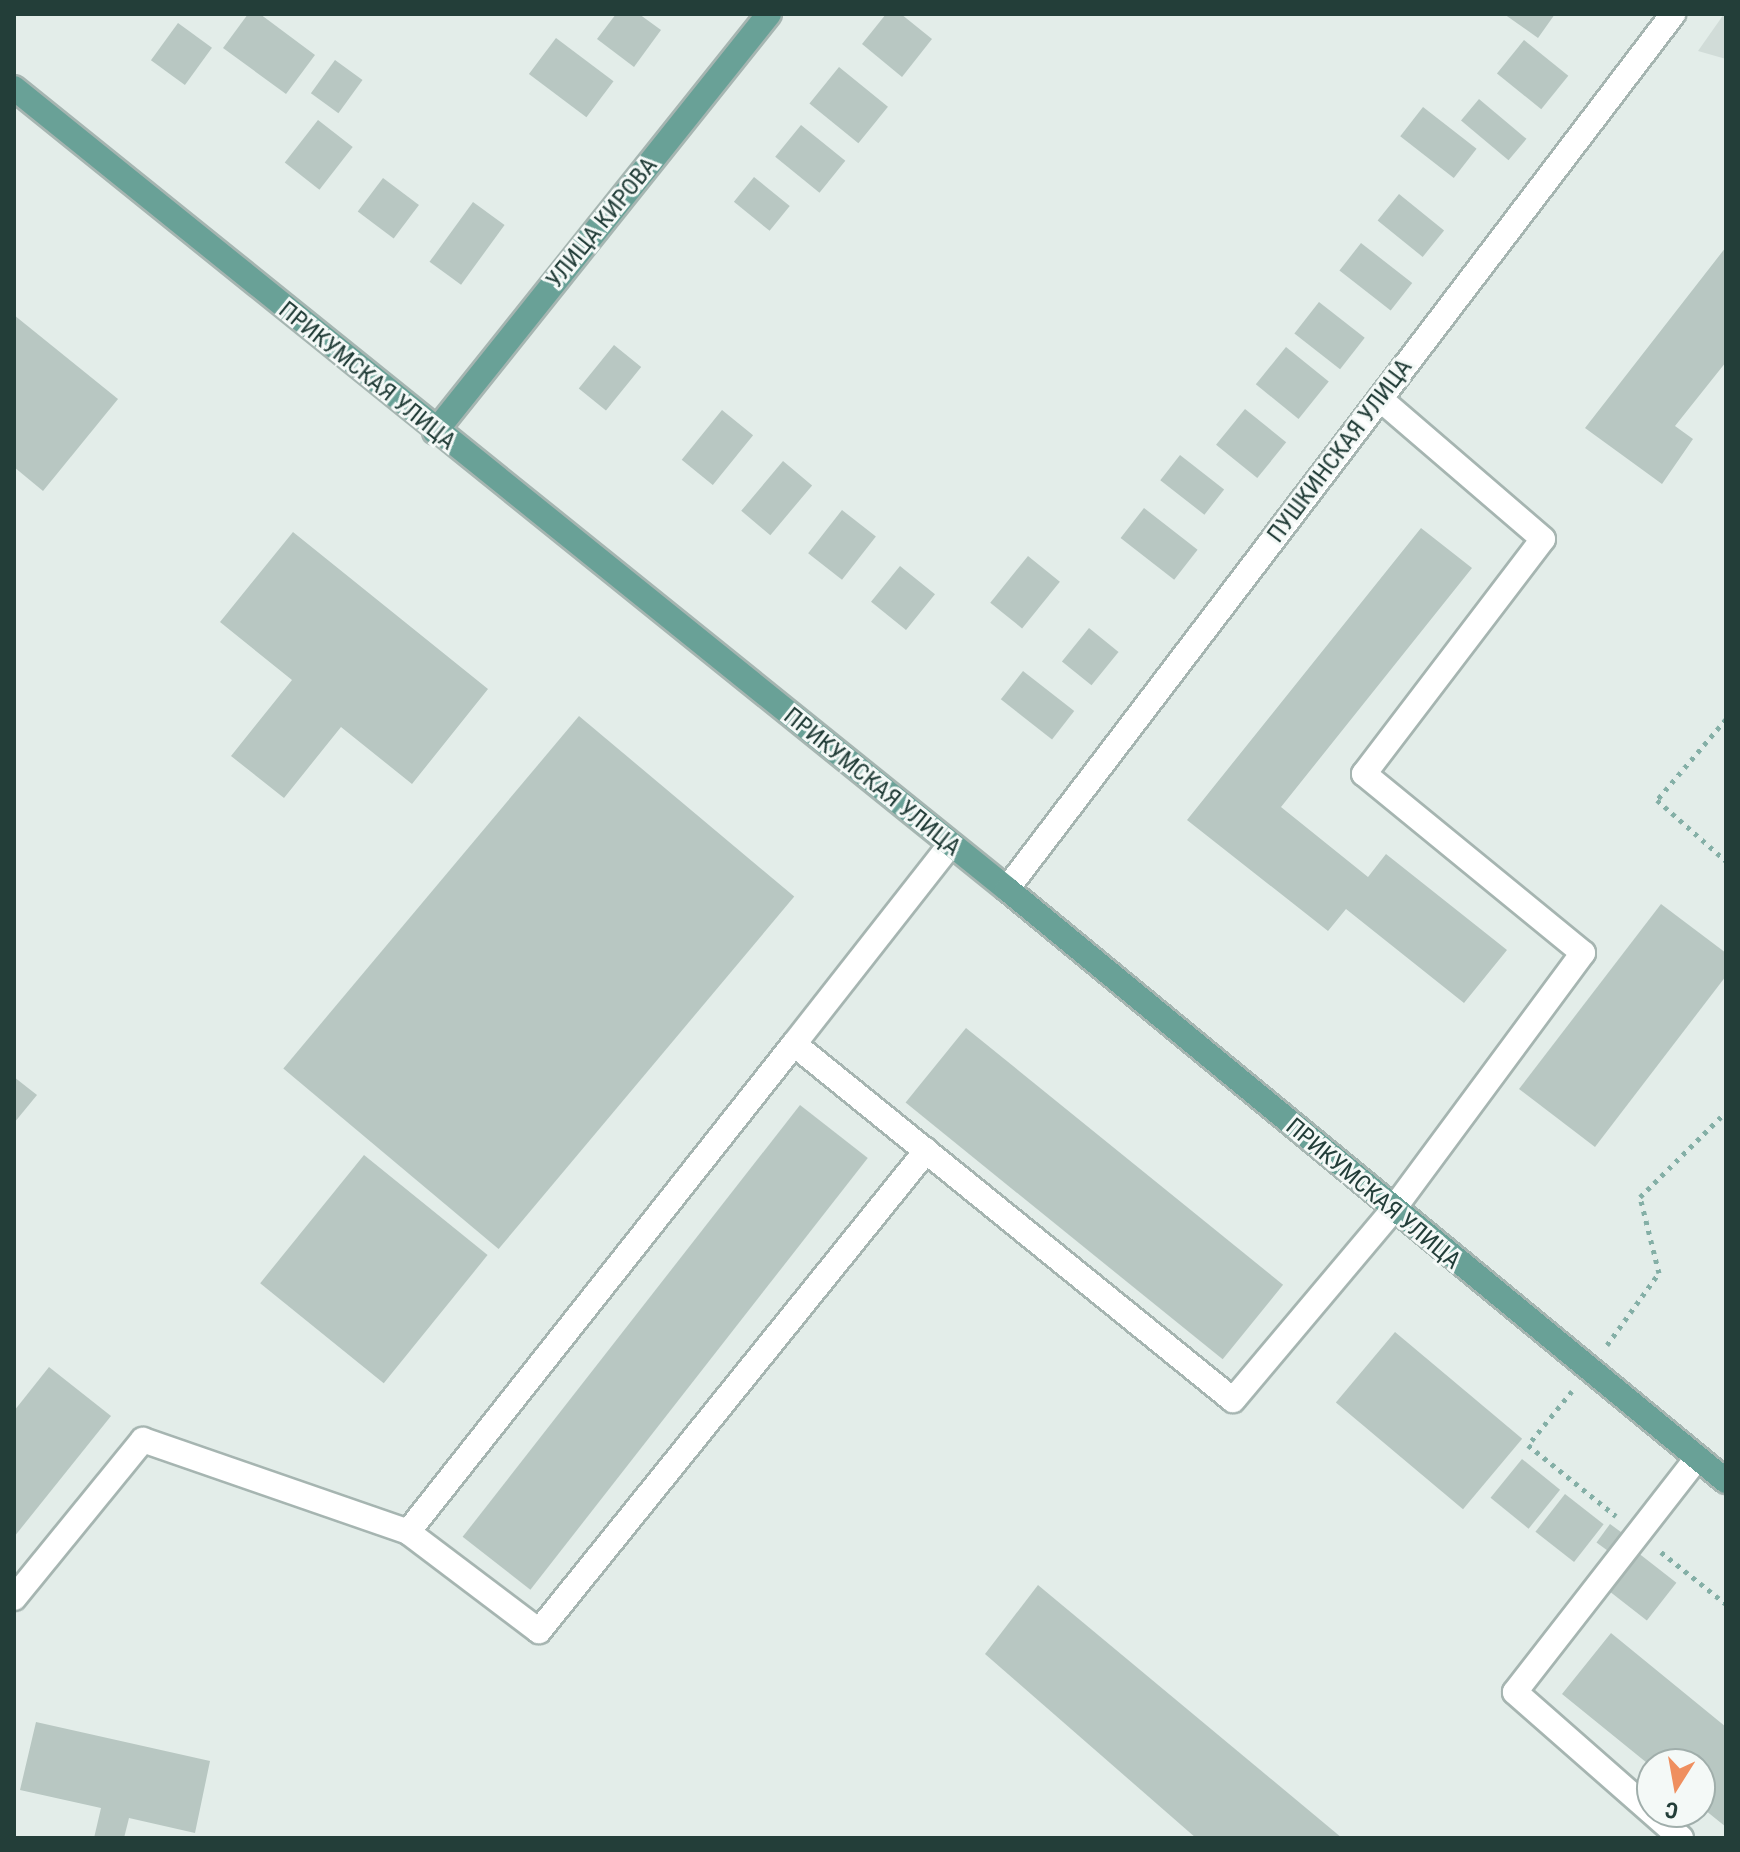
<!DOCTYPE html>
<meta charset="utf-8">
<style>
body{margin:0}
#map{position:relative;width:1740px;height:1852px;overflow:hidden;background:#e3ede9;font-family:"Roboto Condensed",sans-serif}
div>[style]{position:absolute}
.built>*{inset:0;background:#d1dcd8}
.building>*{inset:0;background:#b8c7c2;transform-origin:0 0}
.path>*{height:5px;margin-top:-2.5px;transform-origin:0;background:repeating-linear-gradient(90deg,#84afa6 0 4px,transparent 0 10px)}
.roads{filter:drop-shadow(2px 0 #a6b5b1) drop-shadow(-2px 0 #a6b5b1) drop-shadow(0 2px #a6b5b1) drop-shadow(0 -2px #a6b5b1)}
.minor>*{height:24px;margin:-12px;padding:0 12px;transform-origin:12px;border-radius:12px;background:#fff}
.major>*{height:24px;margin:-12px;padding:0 12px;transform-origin:12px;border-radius:12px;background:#69a197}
span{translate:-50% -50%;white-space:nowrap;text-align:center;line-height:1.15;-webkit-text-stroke:6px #f4f9f7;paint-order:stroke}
.street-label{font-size:24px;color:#233e39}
.frame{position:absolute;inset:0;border:16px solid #233e39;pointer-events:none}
.north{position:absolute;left:1636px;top:1748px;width:80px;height:80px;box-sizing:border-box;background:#f4f9f7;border:2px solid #a0aeab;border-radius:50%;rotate:191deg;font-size:22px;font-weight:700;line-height:32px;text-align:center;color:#233e39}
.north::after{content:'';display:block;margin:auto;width:28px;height:36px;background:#ef8f5f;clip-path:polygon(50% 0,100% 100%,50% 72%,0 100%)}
</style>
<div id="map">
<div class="built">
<i style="clip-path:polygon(1724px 14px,1726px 14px,1726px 59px,1698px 51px)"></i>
</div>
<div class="building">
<i style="clip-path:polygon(248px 14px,260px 14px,315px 55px,286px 94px,223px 48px)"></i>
<i style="clip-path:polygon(616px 14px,639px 14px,661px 30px,634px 67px,597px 39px)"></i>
<i style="clip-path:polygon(886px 14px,901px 14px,932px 39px,902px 77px,862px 44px)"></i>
<i style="clip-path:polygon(1504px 14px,1555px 14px,1538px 38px)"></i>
<i style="left:178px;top:23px;width:42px;height:46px;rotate:36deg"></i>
<i style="left:556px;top:38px;width:72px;height:45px;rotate:37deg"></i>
<i style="left:1524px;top:40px;width:57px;height:43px;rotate:39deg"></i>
<i style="left:335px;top:60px;width:34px;height:41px;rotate:36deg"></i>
<i style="left:839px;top:67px;width:63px;height:47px;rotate:39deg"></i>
<i style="left:1479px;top:99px;width:62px;height:28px;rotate:40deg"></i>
<i style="left:1423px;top:107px;width:68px;height:37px;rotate:38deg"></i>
<i style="left:318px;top:120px;width:44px;height:54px;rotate:38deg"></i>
<i style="left:801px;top:125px;width:57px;height:41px;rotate:39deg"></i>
<i style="left:754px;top:177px;width:46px;height:32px;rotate:39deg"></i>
<i style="left:383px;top:178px;width:45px;height:42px;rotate:37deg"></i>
<i style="left:1399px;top:194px;width:58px;height:34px;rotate:39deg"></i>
<i style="left:473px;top:202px;width:39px;height:74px;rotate:36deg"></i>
<i style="left:1361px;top:243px;width:65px;height:35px;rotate:38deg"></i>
<i style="clip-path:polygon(1726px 247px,1726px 362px,1675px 426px,1693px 439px,1662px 484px,1585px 428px)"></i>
<i style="left:1319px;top:302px;width:58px;height:40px;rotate:38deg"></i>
<i style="clip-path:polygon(14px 315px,118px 399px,43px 491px,14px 467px)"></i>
<i style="left:614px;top:345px;width:35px;height:56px;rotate:39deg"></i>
<i style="left:1286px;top:347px;width:55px;height:48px;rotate:39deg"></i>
<i style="left:1245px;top:409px;width:53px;height:46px;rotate:39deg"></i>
<i style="left:722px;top:410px;width:40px;height:64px;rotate:39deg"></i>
<i style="left:1180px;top:455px;width:56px;height:32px;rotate:38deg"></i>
<i style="left:783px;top:461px;width:38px;height:65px;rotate:40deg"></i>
<i style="left:1144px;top:508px;width:68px;height:38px;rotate:38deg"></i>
<i style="left:842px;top:510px;width:43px;height:55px;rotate:38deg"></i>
<i style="clip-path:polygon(1421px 528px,1472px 568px,1281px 807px,1368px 877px,1386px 854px,1507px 950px,1464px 1003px,1346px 909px,1328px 931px,1187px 820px)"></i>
<i style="clip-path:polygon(293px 532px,488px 689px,412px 784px,341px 727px,284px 798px,231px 756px,292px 680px,220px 622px)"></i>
<i style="left:1028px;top:556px;width:41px;height:60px;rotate:39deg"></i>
<i style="left:900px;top:566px;width:45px;height:46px;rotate:39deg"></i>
<i style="left:1089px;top:628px;width:38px;height:43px;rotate:39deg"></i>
<i style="left:1023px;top:671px;width:65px;height:36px;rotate:38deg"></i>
<i style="left:579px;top:716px;width:281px;height:460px;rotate:40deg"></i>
<i style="clip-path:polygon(1661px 904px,1726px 953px,1726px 976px,1595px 1147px,1519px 1089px)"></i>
<i style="left:966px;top:1028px;width:408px;height:96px;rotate:39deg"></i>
<i style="clip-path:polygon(14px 1077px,37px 1095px,14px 1123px)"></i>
<i style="left:800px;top:1105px;width:86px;height:548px;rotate:38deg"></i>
<i style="left:364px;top:1155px;width:159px;height:165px;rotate:39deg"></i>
<i style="left:1395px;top:1332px;width:166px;height:92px;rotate:40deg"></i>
<i style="clip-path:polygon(49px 1367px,111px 1416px,14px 1537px,14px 1411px)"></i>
<i style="left:1522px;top:1459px;width:49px;height:50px;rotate:39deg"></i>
<i style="left:1565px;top:1494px;width:49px;height:48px;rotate:38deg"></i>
<i style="left:1610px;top:1524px;width:19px;height:23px;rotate:36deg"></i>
<i style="left:1637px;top:1552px;width:50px;height:48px;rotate:38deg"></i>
<i style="clip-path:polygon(1038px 1585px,1342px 1838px,1196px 1838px,985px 1654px)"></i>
<i style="clip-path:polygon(1611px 1633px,1726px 1727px,1726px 1827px,1700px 1806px,1700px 1764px,1652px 1767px,1562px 1694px)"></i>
<i style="clip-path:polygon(36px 1722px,210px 1761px,195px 1833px,129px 1818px,124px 1838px,94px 1838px,101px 1808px,20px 1790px)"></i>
</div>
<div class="path">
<i style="left:1726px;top:719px;width:106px;rotate:130.4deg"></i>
<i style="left:1657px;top:800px;width:92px;rotate:41.5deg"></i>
<i style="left:1607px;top:1345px;width:89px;rotate:-54.2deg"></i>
<i style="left:1659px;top:1273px;width:78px;rotate:-104deg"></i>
<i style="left:1640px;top:1197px;width:121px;rotate:-44.7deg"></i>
<i style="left:1572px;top:1391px;width:70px;rotate:129.2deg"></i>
<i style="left:1528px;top:1445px;width:113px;rotate:38.9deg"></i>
<i style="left:1661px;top:1552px;width:83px;rotate:38.7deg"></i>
</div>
<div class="roads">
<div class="minor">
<i style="left:950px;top:845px;width:253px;rotate:128.1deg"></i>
<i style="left:794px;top:1044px;width:565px;rotate:39.04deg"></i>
<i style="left:1233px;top:1400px;width:247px;rotate:-49.9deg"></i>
<i style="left:1392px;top:1211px;width:321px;rotate:-53.5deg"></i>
<i style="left:1583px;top:953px;width:283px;rotate:-140.7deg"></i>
<i style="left:1364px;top:774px;width:295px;rotate:-52.7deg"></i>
<i style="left:1543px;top:539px;width:215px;rotate:-139.3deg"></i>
<i style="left:1007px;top:889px;width:1100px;rotate:-52.72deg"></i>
<i style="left:408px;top:1532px;width:164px;rotate:37.1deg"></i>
<i style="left:539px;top:1631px;width:617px;rotate:-51.12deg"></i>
<i style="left:14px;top:1598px;width:204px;rotate:-50.8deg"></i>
<i style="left:143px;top:1440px;width:281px;rotate:19.1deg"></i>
<i style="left:408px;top:1532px;width:622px;rotate:-51.66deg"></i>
<i style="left:1681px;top:1838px;width:221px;rotate:-138.7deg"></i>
<i style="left:1515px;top:1692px;width:296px;rotate:-52.1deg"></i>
</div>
<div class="major">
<i style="left:14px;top:88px;width:1276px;rotate:38.89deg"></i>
<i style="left:1007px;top:889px;width:931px;rotate:39.47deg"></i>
<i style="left:435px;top:432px;width:535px;rotate:-51.37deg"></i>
</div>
</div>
<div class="street-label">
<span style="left:602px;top:223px;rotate:-51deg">УЛИЦА КИРОВА</span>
<span style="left:367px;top:376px;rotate:39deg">ПРИКУМСКАЯ УЛИЦА</span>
<span style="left:1340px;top:451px;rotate:-53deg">ПУШКИНСКАЯ УЛИЦА</span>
<span style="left:872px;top:782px;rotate:39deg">ПРИКУМСКАЯ УЛИЦА</span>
<span style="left:1373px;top:1194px;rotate:40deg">ПРИКУМСКАЯ УЛИЦА</span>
</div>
<div class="frame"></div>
<div class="north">С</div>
</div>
